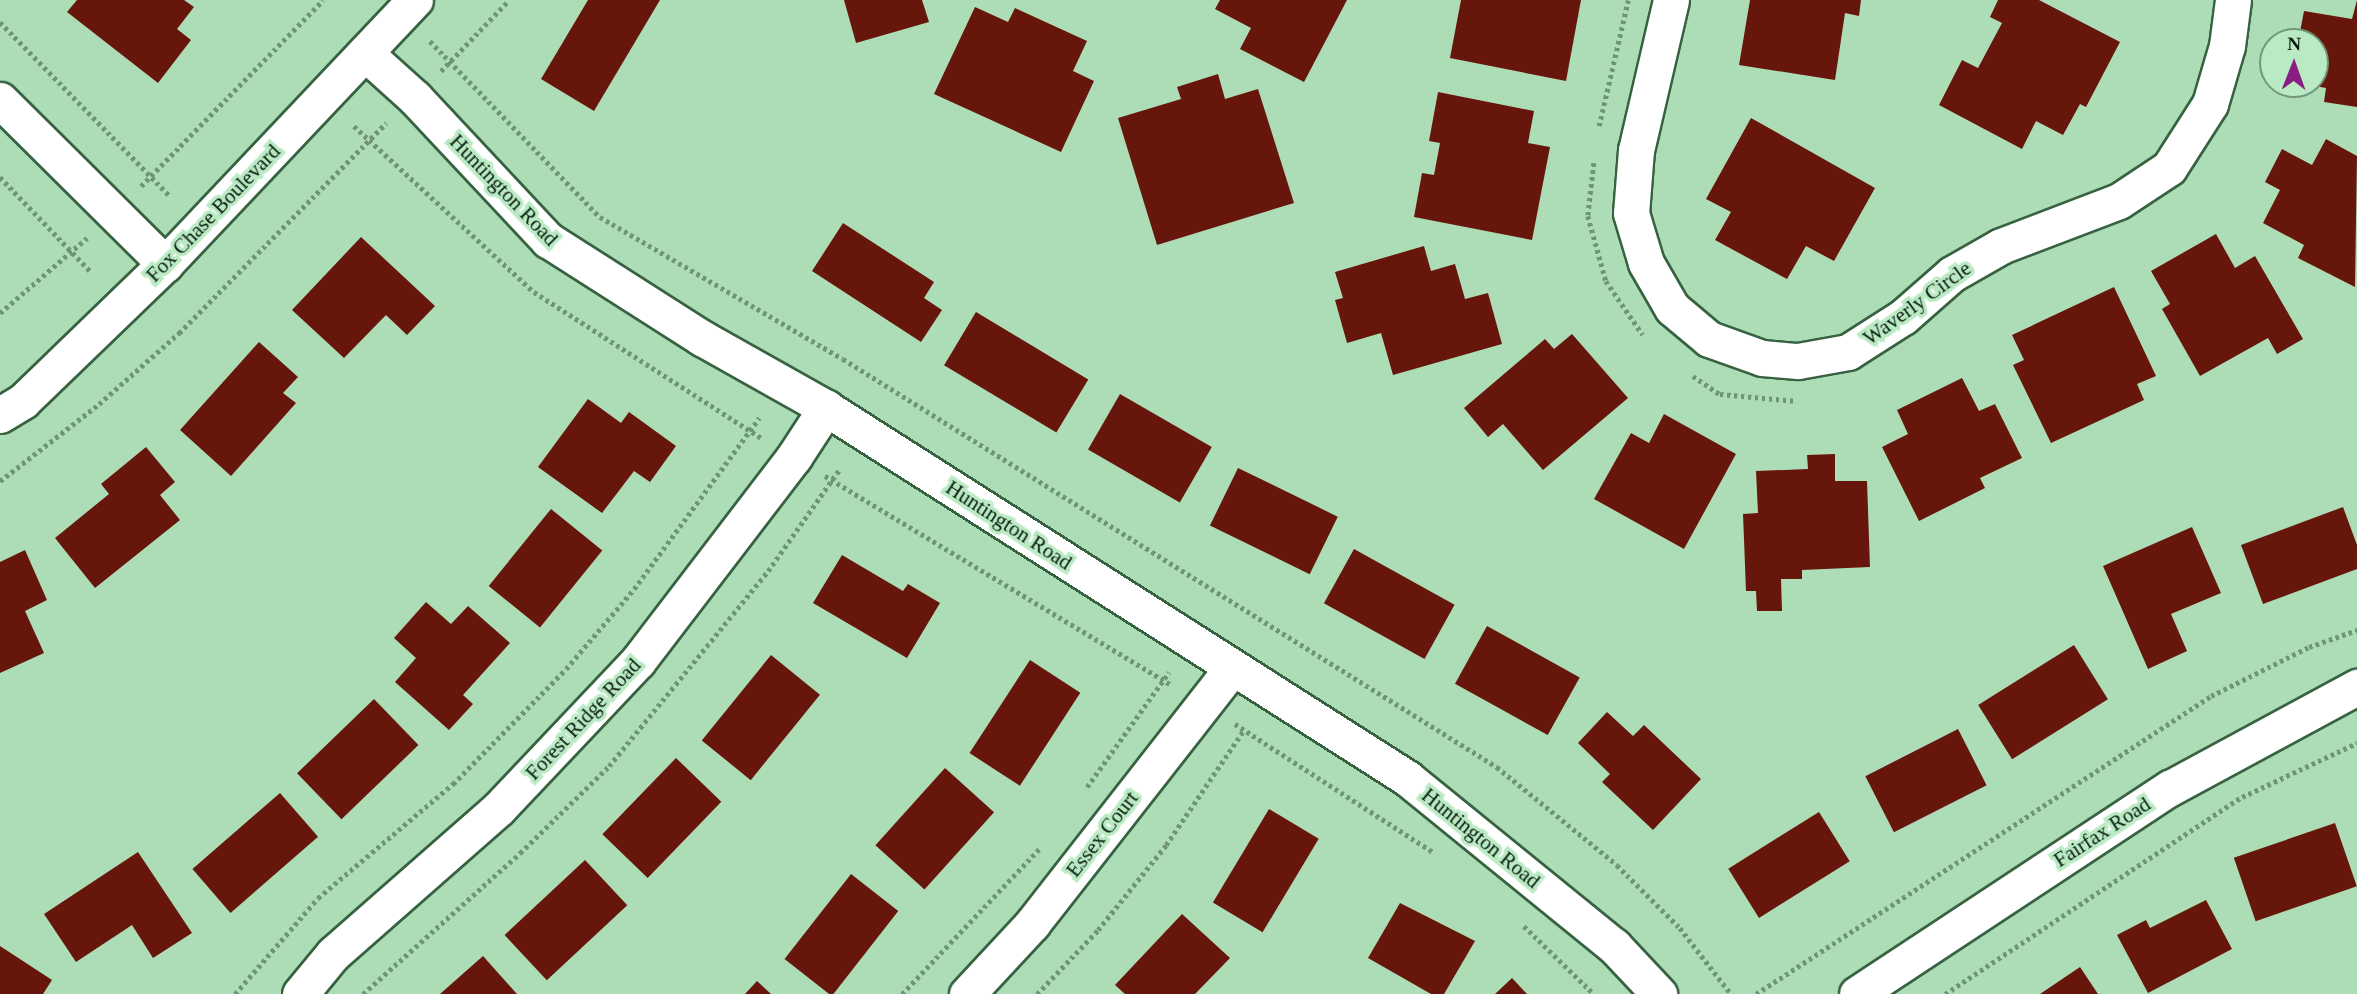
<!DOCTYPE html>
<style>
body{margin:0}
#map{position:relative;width:2357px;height:994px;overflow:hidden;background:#adddb7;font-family:Georgia,serif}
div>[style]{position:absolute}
.building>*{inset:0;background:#67160c;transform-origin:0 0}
.path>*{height:4.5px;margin-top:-2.25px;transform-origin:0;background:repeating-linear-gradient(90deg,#6f9478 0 3.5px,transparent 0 7px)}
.roads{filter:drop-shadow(2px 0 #376241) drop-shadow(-2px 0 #376241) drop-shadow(0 2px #376241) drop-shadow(0 -2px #376241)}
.street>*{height:35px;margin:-17.5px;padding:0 17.5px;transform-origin:17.5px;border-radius:17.5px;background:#fff}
span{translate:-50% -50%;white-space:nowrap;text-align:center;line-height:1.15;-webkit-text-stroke:7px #baeac3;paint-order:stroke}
.street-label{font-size:21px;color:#091b0e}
.north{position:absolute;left:2259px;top:28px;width:70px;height:70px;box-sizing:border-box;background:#baeac3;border:2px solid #73977b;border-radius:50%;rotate:1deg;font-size:19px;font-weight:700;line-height:28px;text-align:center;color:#091b0e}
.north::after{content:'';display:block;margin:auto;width:24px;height:32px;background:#881d83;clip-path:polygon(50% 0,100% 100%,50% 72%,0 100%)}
</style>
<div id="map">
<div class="building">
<i style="clip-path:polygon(77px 0,184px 0,194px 7px,177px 29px,191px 40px,158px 83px,67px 12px)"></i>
<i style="clip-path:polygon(588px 0,660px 0,594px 111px,541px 79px)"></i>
<i style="clip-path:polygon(844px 0,922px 0,929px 22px,856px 43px)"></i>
<i style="clip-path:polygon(1220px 0,1347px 0,1304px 82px,1240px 49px,1251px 28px,1215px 9px)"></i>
<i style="clip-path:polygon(1461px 0,1581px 0,1566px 81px,1450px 58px)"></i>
<i style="clip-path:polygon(1750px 0,1861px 0,1859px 16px,1845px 13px,1835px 80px,1739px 65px)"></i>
<i style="clip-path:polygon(1998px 0,2039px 0,2120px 42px,2086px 107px,2080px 104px,2063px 135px,2036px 121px,2022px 149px,1939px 105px,1962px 60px,1978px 68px,2002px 23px,1990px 17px)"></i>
<i style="clip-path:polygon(2357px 0,2357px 107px,2324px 102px,2326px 88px,2315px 86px,2315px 42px,2298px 42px,2304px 11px,2352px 19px)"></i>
<i style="clip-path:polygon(975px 7px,1008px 22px,1015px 8px,1087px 41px,1073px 71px,1094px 81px,1061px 152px,934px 94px)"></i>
<i style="clip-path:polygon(1218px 74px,1225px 99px,1258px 89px,1294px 203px,1157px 245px,1118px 118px,1181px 99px,1177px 87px)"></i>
<i style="clip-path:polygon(1438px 92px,1534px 111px,1528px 143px,1550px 147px,1532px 240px,1414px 217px,1422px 173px,1434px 175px,1440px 143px,1429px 141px)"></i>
<i style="clip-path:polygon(1751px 118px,1875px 188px,1834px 261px,1806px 246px,1787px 279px,1715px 240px,1731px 212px,1706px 199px)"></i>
<i style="clip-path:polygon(2326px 139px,2357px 156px,2355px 287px,2298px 258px,2304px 245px,2263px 223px,2280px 190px,2265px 182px,2282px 149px,2312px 165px)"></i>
<i style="clip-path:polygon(843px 223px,934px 282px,924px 298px,942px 310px,921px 342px,812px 271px)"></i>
<i style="clip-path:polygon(2216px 234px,2235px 268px,2255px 256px,2303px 339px,2277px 354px,2268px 338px,2200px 376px,2162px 309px,2170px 304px,2151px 271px)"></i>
<i style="clip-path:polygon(361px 237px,435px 306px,407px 335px,386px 315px,344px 358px,292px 310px)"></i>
<i style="clip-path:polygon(1424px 246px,1431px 271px,1455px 264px,1465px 299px,1488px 293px,1502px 344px,1393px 375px,1381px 333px,1347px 343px,1335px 300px,1343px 298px,1335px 272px)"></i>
<i style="clip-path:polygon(2114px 287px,2156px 376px,2137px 384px,2144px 400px,2051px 443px,2013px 365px,2024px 360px,2012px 335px)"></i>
<i style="left:976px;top:312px;width:131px;height:62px;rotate:31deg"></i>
<i style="clip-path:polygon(1572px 334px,1628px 398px,1543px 470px,1503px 424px,1488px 437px,1464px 408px,1545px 339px,1554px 349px)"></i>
<i style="clip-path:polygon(259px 342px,298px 377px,283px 393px,296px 403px,231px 476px,180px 430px)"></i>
<i style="clip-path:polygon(1962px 378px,1979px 411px,1995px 404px,2022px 458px,1980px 478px,1985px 488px,1919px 521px,1882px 447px,1908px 434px,1897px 410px)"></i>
<i style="left:1120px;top:394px;width:106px;height:64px;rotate:30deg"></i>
<i style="clip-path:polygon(588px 399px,621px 423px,629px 412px,676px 446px,650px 482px,634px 471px,602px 513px,538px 467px)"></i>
<i style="clip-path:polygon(1664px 414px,1736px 454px,1684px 549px,1594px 499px,1631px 433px,1649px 443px)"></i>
<i style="clip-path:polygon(146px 447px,175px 482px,160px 495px,180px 520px,95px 588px,55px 538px,109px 494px,101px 484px)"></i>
<i style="clip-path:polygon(1835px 454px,1835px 481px,1867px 481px,1870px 567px,1802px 570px,1802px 579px,1781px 579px,1782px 611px,1757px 611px,1756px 591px,1746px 591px,1743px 514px,1758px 513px,1756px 471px,1808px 469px,1807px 455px)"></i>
<i style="left:1238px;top:468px;width:111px;height:64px;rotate:26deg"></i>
<i style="clip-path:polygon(2343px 507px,2357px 545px,2357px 569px,2263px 604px,2241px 545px)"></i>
<i style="left:551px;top:509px;width:66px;height:99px;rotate:39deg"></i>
<i style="clip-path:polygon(2192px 527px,2221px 593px,2171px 614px,2187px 651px,2148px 669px,2103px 566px)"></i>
<i style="left:1354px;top:549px;width:115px;height:62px;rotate:29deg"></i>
<i style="clip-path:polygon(25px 550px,47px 600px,25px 611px,44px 653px,0 673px,0 562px)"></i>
<i style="clip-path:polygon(842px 555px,903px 591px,908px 584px,940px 603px,907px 658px,813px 603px)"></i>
<i style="clip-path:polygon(426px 602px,451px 624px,468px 606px,510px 643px,463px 695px,473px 704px,449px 730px,395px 682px,416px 658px,394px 638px)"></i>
<i style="left:1487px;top:626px;width:106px;height:66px;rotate:29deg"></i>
<i style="left:2074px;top:645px;width:64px;height:113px;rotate:58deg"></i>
<i style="left:771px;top:655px;width:63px;height:110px;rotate:39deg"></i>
<i style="left:1030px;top:660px;width:60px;height:111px;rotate:33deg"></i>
<i style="left:374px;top:699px;width:64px;height:107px;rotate:46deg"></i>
<i style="clip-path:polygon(1607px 712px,1633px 736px,1644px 725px,1701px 779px,1653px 830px,1602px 782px,1610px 774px,1578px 743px)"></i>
<i style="left:1958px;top:729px;width:63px;height:104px;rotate:63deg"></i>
<i style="left:676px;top:758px;width:63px;height:106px;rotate:44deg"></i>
<i style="left:945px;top:768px;width:66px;height:104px;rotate:42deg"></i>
<i style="left:280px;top:793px;width:58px;height:116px;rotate:49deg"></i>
<i style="left:1269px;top:809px;width:58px;height:109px;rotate:31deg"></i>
<i style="left:1819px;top:812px;width:58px;height:107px;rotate:58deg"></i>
<i style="left:2335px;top:823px;width:67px;height:107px;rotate:71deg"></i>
<i style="clip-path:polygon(138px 852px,192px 933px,153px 958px,132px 925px,76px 962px,44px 914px)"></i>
<i style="left:585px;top:860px;width:62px;height:110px;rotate:47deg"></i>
<i style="left:851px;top:874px;width:60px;height:108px;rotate:38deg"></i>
<i style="clip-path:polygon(2206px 900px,2232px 949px,2148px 993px,2117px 935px,2146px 920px,2150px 928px)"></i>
<i style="clip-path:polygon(1400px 903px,1475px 941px,1444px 994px,1431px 994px,1368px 958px)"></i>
<i style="clip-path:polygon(1182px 914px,1230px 958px,1195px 994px,1125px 994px,1115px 985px)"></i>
<i style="clip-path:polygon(0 946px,52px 980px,43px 994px,0 994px)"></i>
<i style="clip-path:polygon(483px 956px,517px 994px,440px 994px)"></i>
<i style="clip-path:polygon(2080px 967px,2098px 994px,2040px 994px)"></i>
<i style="clip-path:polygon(1512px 978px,1527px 994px,1495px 994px)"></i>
<i style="clip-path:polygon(757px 981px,771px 994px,745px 994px)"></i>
</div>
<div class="path">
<i style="left:0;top:22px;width:243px;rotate:45.7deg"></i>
<i style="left:430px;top:41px;width:245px;rotate:46deg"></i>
<i style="left:600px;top:217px;width:281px;rotate:30.3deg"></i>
<i style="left:843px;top:359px;width:771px;rotate:31.96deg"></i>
<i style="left:1497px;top:767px;width:155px;rotate:39.2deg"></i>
<i style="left:1617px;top:865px;width:89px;rotate:45deg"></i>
<i style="left:1680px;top:928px;width:83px;rotate:52.3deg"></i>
<i style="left:441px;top:71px;width:98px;rotate:-46.2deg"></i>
<i style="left:354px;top:126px;width:245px;rotate:42.7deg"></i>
<i style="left:534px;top:292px;width:272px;rotate:32.7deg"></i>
<i style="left:1599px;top:126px;width:129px;rotate:-77deg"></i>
<i style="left:1594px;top:163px;width:53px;rotate:96.5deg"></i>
<i style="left:1588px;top:216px;width:67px;rotate:74.5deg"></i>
<i style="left:1606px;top:281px;width:65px;rotate:55.6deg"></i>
<i style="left:0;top:177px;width:130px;rotate:46.2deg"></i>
<i style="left:141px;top:186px;width:260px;rotate:-45.6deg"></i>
<i style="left:0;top:313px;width:115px;rotate:-40.8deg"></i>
<i style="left:1693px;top:376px;width:32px;rotate:34deg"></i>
<i style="left:1720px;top:394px;width:77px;rotate:5.2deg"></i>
<i style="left:825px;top:476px;width:404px;rotate:31.1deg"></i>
<i style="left:0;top:481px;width:125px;rotate:-37.9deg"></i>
<i style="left:99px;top:404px;width:107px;rotate:-41.6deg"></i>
<i style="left:179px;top:333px;width:295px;rotate:-45.4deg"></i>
<i style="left:1235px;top:724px;width:236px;rotate:32.9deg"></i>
<i style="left:1087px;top:787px;width:141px;rotate:-54.5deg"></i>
<i style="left:1524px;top:926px;width:98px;rotate:44.2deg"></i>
<i style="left:235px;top:994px;width:127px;rotate:-49.2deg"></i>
<i style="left:318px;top:898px;width:177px;rotate:-40.2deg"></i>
<i style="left:453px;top:784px;width:161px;rotate:-45.5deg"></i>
<i style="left:566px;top:669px;width:105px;rotate:-49.6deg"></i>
<i style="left:634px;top:589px;width:212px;rotate:-53.8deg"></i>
<i style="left:363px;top:994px;width:211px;rotate:-41.9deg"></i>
<i style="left:520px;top:853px;width:124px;rotate:-44.3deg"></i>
<i style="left:609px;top:766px;width:252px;rotate:-50.8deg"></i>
<i style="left:768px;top:571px;width:123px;rotate:-54.9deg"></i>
<i style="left:902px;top:994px;width:202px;rotate:-46.6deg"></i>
<i style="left:1037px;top:994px;width:88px;rotate:-46.4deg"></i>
<i style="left:1098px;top:930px;width:109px;rotate:-51.3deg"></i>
<i style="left:1166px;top:845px;width:139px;rotate:-55.9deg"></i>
<i style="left:1756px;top:994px;width:544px;rotate:-33.22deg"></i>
<i style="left:2211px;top:696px;width:110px;rotate:-26.6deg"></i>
<i style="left:2309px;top:647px;width:51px;rotate:-19.5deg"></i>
<i style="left:1945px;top:994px;width:356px;rotate:-33.6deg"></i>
<i style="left:2242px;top:797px;width:127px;rotate:-25.2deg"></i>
</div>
<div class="roads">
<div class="street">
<i style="left:1671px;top:0;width:154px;rotate:103.1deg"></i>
<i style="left:1636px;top:150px;width:63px;rotate:94.5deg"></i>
<i style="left:1631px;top:213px;width:52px;rotate:73.3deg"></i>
<i style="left:1646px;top:263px;width:52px;rotate:60deg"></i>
<i style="left:1672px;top:308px;width:48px;rotate:40deg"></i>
<i style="left:1709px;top:339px;width:56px;rotate:19.7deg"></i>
<i style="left:1762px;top:358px;width:36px;rotate:5deg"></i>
<i style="left:1798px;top:361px;width:51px;rotate:-10.2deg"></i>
<i style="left:1848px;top:352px;width:65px;rotate:-32.5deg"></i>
<i style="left:1903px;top:317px;width:65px;rotate:-41.3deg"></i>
<i style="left:1952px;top:274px;width:56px;rotate:-29.7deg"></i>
<i style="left:2001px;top:246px;width:126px;rotate:-20.9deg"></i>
<i style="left:2119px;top:201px;width:60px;rotate:-33.4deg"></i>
<i style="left:2169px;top:168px;width:76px;rotate:-57.4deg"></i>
<i style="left:2210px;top:104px;width:60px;rotate:-73.7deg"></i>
<i style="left:2227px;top:46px;width:46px;rotate:-82.6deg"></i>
<i style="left:365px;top:53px;width:67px;rotate:42deg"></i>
<i style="left:415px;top:98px;width:195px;rotate:46.9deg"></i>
<i style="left:548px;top:240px;width:183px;rotate:32.5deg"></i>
<i style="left:702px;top:338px;width:142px;rotate:29.4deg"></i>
<i style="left:826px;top:408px;width:689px;rotate:32.49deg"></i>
<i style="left:1407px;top:778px;width:267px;rotate:39.1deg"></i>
<i style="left:1614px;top:946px;width:66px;rotate:46.8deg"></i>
<i style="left:0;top:100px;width:233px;rotate:44.8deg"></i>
<i style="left:0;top:415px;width:27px;rotate:-31deg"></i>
<i style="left:23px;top:401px;width:197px;rotate:-44deg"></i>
<i style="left:165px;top:264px;width:364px;rotate:-46.6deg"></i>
<i style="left:300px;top:994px;width:52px;rotate:-50.5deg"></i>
<i style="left:333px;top:954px;width:221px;rotate:-41.3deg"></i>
<i style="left:499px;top:808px;width:202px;rotate:-46.6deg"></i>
<i style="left:638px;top:661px;width:257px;rotate:-52.6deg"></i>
<i style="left:794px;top:457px;width:59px;rotate:-56.9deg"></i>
<i style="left:967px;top:994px;width:96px;rotate:-47.1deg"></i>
<i style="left:1032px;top:924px;width:325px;rotate:-52deg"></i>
<i style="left:1857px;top:994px;width:375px;rotate:-33.4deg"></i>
<i style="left:2170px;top:788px;width:213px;rotate:-28.4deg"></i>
</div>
</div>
<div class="street-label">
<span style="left:504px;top:190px;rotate:46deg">Huntington Road</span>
<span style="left:213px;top:213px;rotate:-46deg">Fox Chase Boulevard</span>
<span style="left:1917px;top:303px;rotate:-36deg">Waverly Circle</span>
<span style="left:1009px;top:525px;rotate:33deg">Huntington Road</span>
<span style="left:583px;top:719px;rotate:-47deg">Forest Ridge Road</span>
<span style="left:2102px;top:832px;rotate:-33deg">Fairfax Road</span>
<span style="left:1102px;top:834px;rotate:-52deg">Essex Court</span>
<span style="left:1481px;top:838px;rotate:39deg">Huntington Road</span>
</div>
<div class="north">N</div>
</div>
